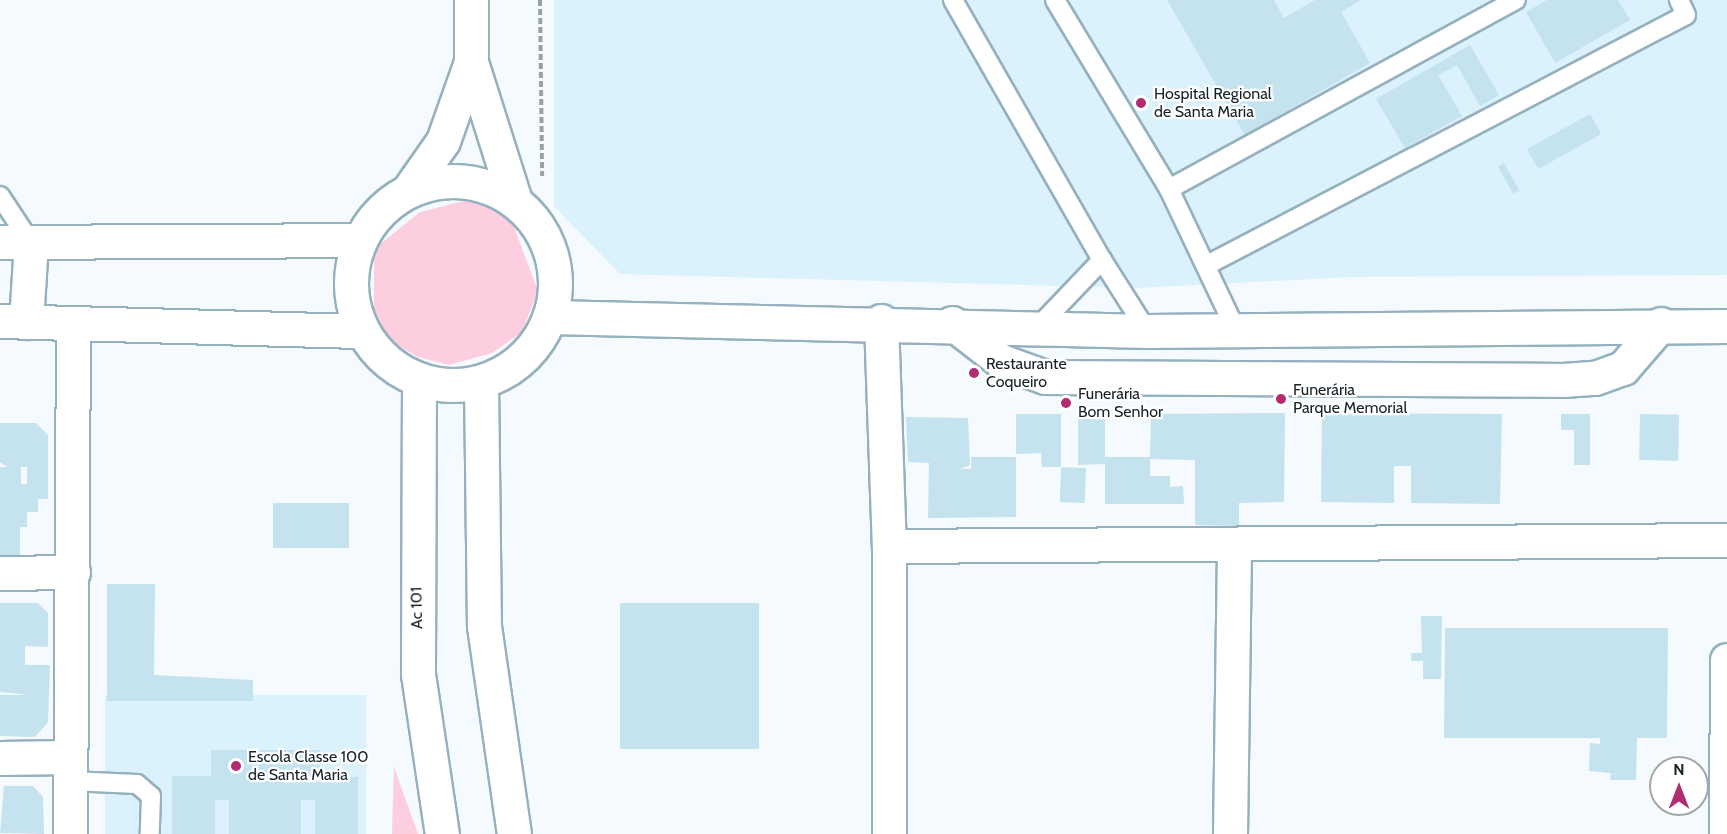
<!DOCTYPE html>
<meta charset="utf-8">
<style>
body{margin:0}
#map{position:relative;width:1727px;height:834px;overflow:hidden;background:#f4fafd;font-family:Cabin,sans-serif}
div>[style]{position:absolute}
.built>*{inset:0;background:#dbf1fb;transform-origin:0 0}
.green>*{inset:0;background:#fccedf}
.building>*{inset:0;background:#c5e2ef;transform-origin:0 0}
.path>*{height:4px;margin-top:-2px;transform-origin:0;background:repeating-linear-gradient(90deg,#99a1a5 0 6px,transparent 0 9px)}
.roads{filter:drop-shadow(2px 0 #95b1be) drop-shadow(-2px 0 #95b1be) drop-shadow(0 2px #95b1be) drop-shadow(0 -2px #95b1be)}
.service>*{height:18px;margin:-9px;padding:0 9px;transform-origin:9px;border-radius:9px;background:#fff}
.minor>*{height:33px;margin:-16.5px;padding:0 16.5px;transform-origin:16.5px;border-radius:16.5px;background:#fff}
.tertiary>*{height:33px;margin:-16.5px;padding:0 16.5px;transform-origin:16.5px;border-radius:16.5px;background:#fff}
.tertiary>.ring{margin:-16.5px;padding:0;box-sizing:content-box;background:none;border:33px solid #fff;border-radius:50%}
.dots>*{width:16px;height:16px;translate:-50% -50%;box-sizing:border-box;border:3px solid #fff;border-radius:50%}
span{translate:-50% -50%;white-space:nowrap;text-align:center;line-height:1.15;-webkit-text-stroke:4.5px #fff;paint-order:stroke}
.poi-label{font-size:16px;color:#172226}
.left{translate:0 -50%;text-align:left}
.street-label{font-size:16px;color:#172226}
.north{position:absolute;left:1649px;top:756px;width:60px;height:60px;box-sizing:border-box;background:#fff;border:2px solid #a2a7a8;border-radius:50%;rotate:0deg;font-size:16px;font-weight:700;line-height:24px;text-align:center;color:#172226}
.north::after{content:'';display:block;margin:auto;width:21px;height:27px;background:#b12c71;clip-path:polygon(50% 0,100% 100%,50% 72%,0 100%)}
</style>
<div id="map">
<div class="built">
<i style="clip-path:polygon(554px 0,1727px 0,1727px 275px,1353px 277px,1136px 288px,620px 274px,554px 206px)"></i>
<i style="left:366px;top:695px;width:139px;height:261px;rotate:90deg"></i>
</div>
<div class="green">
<i style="clip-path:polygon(472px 199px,510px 216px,538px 291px,522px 332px,492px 353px,449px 365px,418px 357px,389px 340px,374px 314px,374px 249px,420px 212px)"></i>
<i style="clip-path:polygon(394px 767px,418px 834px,392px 834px)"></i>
</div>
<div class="building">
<i style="clip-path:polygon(1167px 0,1274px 0,1284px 18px,1315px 0,1361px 0,1341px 12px,1370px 63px,1245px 135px)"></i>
<i style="clip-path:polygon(1547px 0,1618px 0,1630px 20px,1555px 63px,1526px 12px)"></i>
<i style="clip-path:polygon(1470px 45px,1499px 95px,1480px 106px,1457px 65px,1438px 75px,1462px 116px,1405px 148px,1376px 99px)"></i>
<i style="left:1590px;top:114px;width:23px;height:72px;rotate:61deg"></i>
<i style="left:1504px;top:163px;width:31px;height:7px;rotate:61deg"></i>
<i style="clip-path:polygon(1285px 413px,1284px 502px,1239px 503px,1239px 526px,1195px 525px,1195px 460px,1150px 459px,1150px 476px,1170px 476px,1170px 487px,1183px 486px,1184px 504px,1105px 504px,1105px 464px,1078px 465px,1078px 414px,1105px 414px,1105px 457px,1150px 457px,1151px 414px)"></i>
<i style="clip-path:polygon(1322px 413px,1502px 414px,1500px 504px,1411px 503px,1411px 466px,1394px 466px,1394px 503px,1321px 502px)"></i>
<i style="clip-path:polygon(1016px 414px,1061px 414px,1061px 467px,1042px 467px,1041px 453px,1016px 454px)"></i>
<i style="clip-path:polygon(1561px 414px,1590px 414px,1590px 465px,1574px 465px,1574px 430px,1561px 430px)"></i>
<i style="left:1640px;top:414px;width:39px;height:46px;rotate:1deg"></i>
<i style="clip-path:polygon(906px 417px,968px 418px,970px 465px,960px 469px,971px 469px,971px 457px,1016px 457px,1016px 517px,928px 518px,929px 463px,908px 462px)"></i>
<i style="clip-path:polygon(evenodd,0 423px,36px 423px,48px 435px,48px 499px,38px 499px,38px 512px,27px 512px,27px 527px,20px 527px,20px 557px,0 557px,0 467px,7px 467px,0 462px,0 423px,21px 467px,27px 467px,27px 484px,21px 484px,21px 467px)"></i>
<i style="left:1086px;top:468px;width:35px;height:25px;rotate:92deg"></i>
<i style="left:273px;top:503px;width:76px;height:45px"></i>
<i style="clip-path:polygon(107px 584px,155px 584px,154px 675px,253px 680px,253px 701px,107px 701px)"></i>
<i style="clip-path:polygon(0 603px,38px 603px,48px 613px,48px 647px,25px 646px,25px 665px,50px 665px,48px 722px,35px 737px,0 736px,0 695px,29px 695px,0 692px)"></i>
<i style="left:620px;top:603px;width:139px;height:146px"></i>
<i style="clip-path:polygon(1421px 616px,1442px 616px,1441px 679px,1423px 679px,1423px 661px,1411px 661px,1411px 653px,1422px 653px)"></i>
<i style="clip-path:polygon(1445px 628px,1668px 628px,1667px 738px,1637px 738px,1636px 780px,1610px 780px,1611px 773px,1589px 771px,1590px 743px,1600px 744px,1600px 738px,1444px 738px)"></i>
<i style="clip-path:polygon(211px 750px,320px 750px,320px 777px,358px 777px,358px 834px,315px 834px,315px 800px,301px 800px,301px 834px,229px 834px,229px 800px,215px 800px,215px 834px,172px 834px,172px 776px,211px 776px)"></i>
<i style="clip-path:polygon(4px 786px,33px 786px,43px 797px,44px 834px,0 833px)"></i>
</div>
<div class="path">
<i style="left:540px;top:0;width:176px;rotate:89.3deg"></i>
<i style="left:543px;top:217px;width:16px;rotate:90deg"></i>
</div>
<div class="roads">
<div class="service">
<i style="left:953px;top:0;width:300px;rotate:60.2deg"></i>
<i style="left:1055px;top:0;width:221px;rotate:58.9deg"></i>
<i style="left:1169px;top:189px;width:154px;rotate:64.6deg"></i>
<i style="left:1169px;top:189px;width:395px;rotate:-28.6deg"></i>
<i style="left:0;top:196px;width:56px;rotate:56.6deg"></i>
<i style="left:1207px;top:265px;width:540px;rotate:-27.56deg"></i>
<i style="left:1686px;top:15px;width:17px;rotate:-115deg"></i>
<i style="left:1038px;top:327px;width:93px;rotate:-46.3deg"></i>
<i style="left:1102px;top:260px;width:84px;rotate:57.6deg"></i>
<i style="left:70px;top:781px;width:67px;rotate:2.6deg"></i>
<i style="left:137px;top:784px;width:18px;rotate:41deg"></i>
<i style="left:151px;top:796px;width:38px;rotate:92deg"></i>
</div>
<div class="minor">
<i style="left:471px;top:0;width:62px;rotate:90deg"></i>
<i style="left:408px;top:191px;width:61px;rotate:-55deg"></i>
<i style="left:443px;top:141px;width:84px;rotate:-70.5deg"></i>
<i style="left:471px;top:62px;width:146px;rotate:72.4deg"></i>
<i style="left:551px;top:317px;width:596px;rotate:1.35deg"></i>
<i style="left:1147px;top:331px;width:580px;rotate:-0.49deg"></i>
<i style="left:881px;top:321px;width:225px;rotate:88deg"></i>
<i style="left:889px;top:546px;width:838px;rotate:-0.41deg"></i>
<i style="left:952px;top:323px;width:62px;rotate:37.8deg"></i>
<i style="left:1001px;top:361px;width:47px;rotate:20deg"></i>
<i style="left:1045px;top:377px;width:518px;rotate:0.33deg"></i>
<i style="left:1563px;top:380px;width:32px;rotate:-4deg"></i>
<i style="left:1595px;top:378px;width:30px;rotate:-20deg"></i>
<i style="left:1623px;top:368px;width:58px;rotate:-49.2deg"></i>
<i style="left:889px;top:546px;width:288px;rotate:90deg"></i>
<i style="left:0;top:573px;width:73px;rotate:-0.8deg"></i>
<i style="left:0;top:758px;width:70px;rotate:-0.8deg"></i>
<i style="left:70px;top:834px;width:508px;rotate:-89.66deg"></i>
<i style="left:1230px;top:834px;width:288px;rotate:-89.2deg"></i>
<i style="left:1726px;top:834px;width:174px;rotate:-89.7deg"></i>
</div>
<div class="tertiary">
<i class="ring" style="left:351px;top:181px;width:171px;height:171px"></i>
<i style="left:0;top:242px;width:360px;rotate:-0.3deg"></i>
<i style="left:0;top:321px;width:362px;rotate:1.6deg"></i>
<i style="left:26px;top:322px;width:79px;rotate:-86.4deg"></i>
<i style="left:419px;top:380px;width:294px;rotate:90.2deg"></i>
<i style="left:418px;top:674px;width:162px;rotate:81.5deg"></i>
<i style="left:481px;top:382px;width:244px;rotate:89.3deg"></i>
<i style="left:484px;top:626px;width:210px;rotate:81.8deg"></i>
</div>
</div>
<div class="dots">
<i style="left:1141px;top:103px;background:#b12c71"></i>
<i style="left:974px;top:373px;background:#b12c71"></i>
<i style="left:1281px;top:399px;background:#b12c71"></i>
<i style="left:1066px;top:403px;background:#b12c71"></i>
<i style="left:236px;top:766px;background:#b12c71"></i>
</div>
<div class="poi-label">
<span class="left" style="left:1154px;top:103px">Hospital Regional<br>de Santa Maria</span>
<span class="left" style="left:986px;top:373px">Restaurante<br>Coqueiro</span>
<span class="left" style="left:1293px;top:399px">Funerária<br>Parque Memorial</span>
<span class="left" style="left:1078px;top:403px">Funerária<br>Bom Senhor</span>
<span class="left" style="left:248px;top:766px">Escola Classe 100<br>de Santa Maria</span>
</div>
<div class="street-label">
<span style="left:417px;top:608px;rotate:-91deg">Ac 101</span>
</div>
<div class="north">N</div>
</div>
